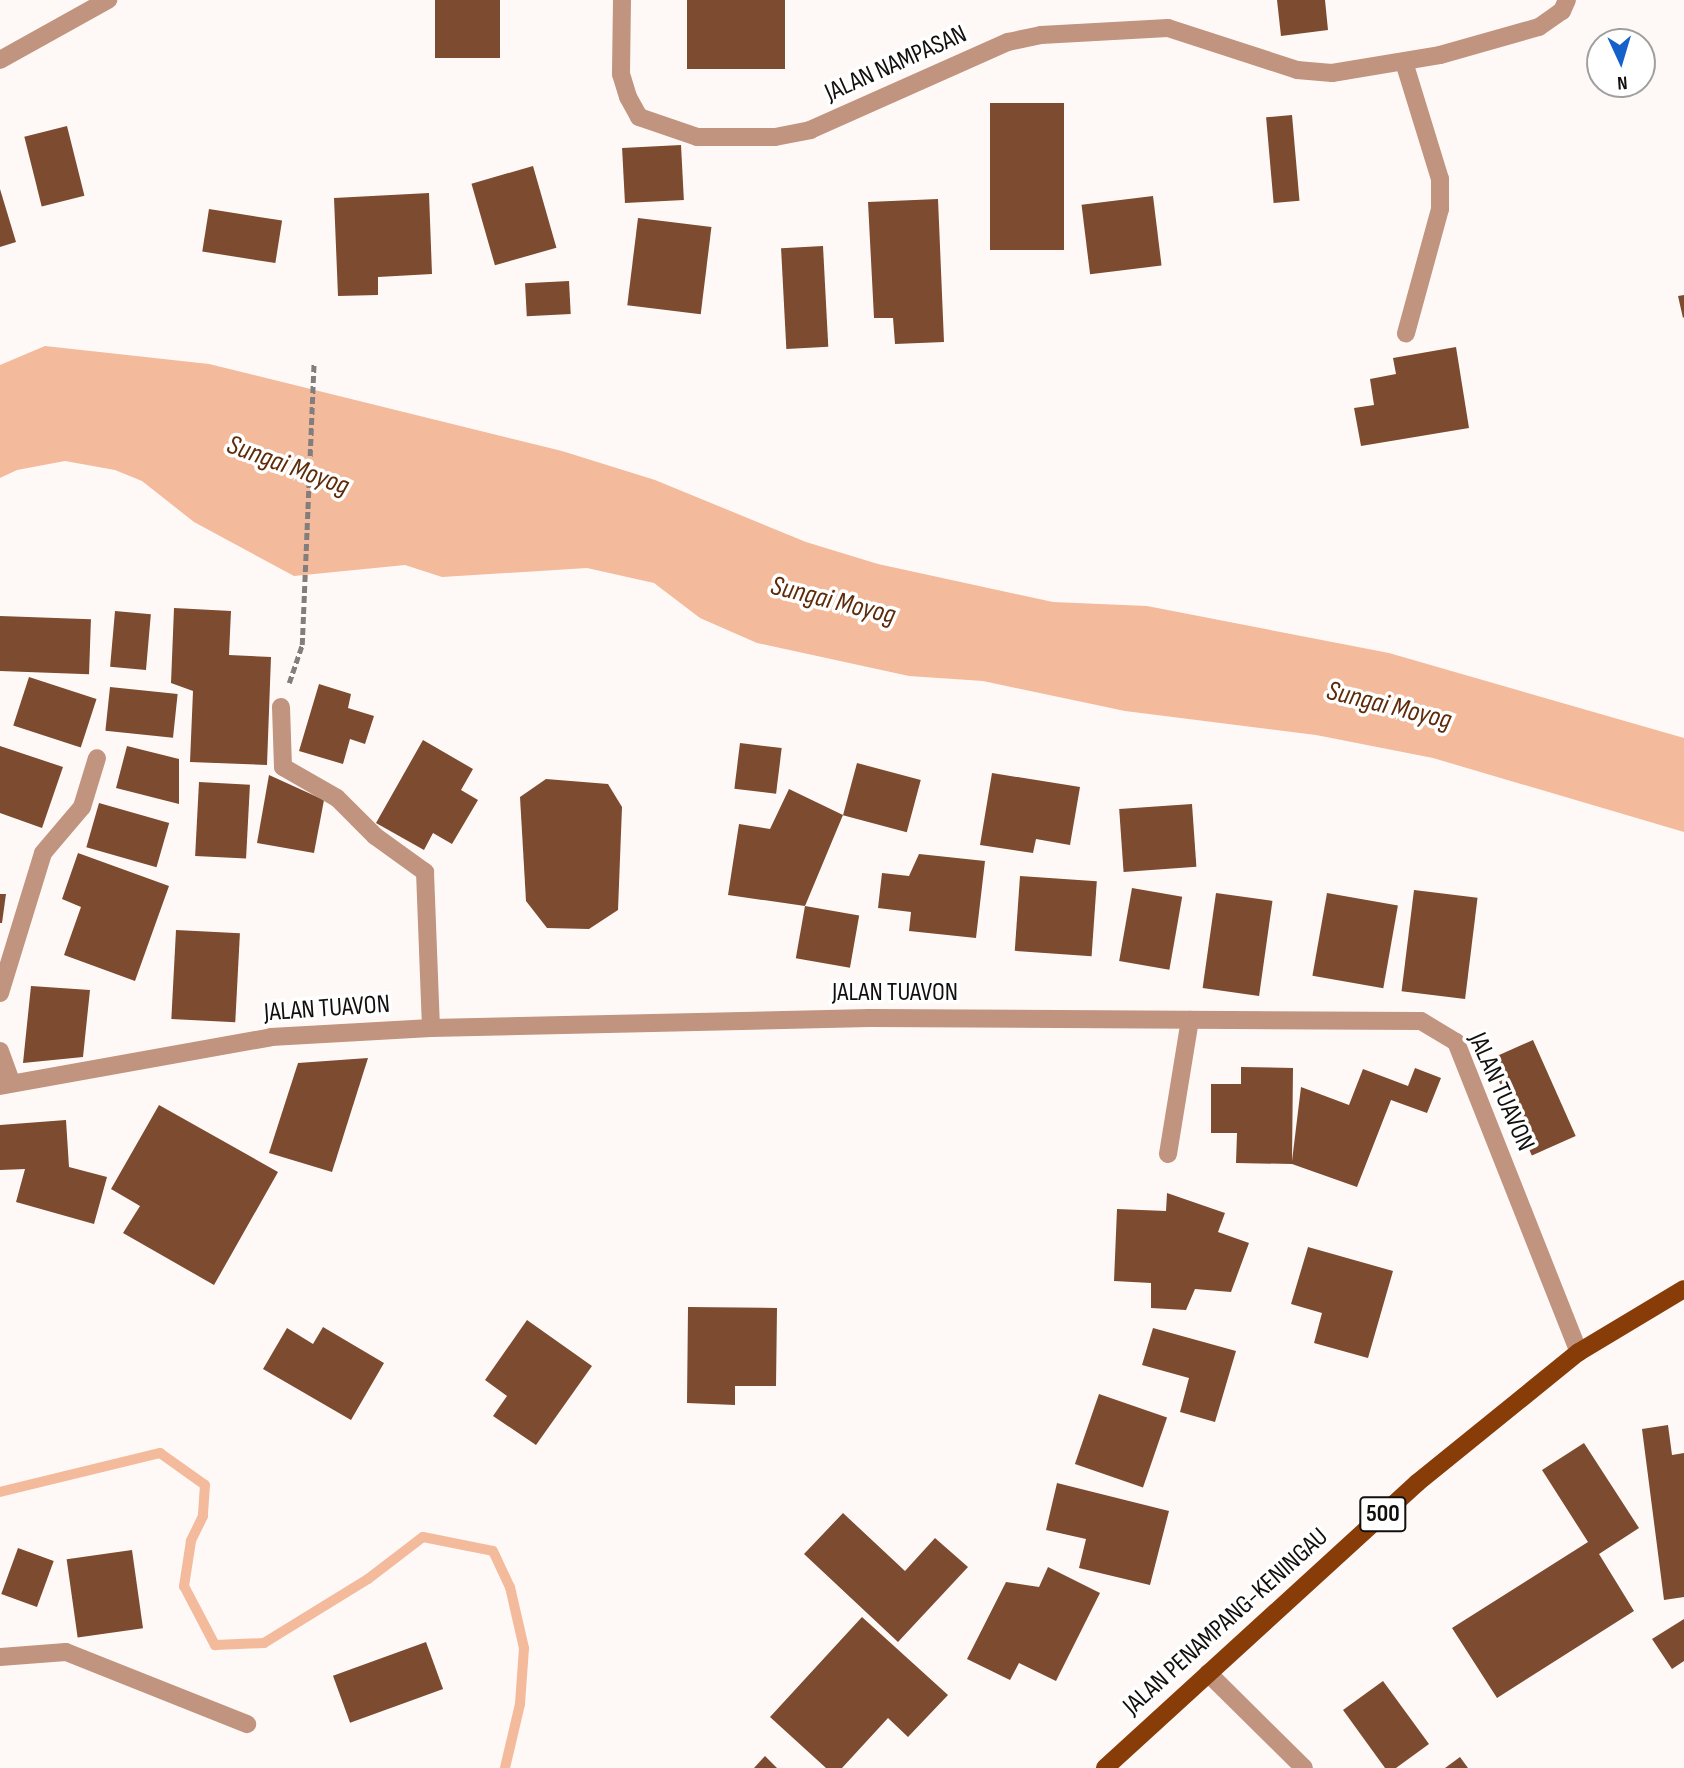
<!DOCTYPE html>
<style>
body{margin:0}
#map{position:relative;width:1684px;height:1768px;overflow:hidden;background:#fef9f7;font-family:"Sofia Sans Condensed",sans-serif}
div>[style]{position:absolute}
.water>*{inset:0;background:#f3ba9c}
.stream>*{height:10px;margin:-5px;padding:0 5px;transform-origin:5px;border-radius:5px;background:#f3ba9c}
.building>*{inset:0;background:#7c4b30;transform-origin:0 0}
.path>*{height:4.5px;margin-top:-2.25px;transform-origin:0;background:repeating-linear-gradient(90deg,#827e7d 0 7px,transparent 0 10.5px)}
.minor>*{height:18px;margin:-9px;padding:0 9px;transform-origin:9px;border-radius:9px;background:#c0947e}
.major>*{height:18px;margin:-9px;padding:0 9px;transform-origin:9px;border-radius:9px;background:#883d08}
span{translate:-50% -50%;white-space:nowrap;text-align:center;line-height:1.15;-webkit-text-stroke:7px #fff;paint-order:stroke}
.shield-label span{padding:2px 5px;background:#fff;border:2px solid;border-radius:5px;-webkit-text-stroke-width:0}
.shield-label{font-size:24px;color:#12100f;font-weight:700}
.street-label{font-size:26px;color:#12100f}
.water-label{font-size:28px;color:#5f2c0b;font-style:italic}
.north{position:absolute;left:1586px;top:28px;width:70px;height:70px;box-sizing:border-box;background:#fff;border:2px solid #a09f9f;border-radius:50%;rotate:176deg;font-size:19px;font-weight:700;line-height:28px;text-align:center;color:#12100f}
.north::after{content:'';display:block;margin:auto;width:24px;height:32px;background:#1461cb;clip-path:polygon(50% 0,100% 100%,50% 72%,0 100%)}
</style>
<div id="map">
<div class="water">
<i style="clip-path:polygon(45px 346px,209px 364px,562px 451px,655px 480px,806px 542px,878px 564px,1053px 602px,1147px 606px,1389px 653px,1684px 738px,1684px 832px,1433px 758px,1316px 735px,1125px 711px,983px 681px,909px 676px,757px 643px,700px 618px,654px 583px,587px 568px,442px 577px,405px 565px,294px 576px,194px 522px,142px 481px,115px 470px,65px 461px,17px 470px,0 478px,0 365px)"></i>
</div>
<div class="stream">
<i style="left:0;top:1492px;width:165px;rotate:-13.7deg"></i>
<i style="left:160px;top:1453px;width:55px;rotate:35.4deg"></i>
<i style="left:205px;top:1485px;width:31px;rotate:94deg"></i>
<i style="left:203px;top:1516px;width:28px;rotate:116deg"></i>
<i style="left:191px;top:1541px;width:46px;rotate:98.8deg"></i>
<i style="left:184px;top:1586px;width:67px;rotate:62.3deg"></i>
<i style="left:215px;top:1645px;width:49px;rotate:-2.3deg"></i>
<i style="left:264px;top:1643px;width:122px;rotate:-31.6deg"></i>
<i style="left:368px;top:1579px;width:69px;rotate:-37.4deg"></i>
<i style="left:423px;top:1537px;width:71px;rotate:11.3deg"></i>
<i style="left:493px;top:1551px;width:40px;rotate:65deg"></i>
<i style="left:510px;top:1587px;width:63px;rotate:77.1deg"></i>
<i style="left:524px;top:1648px;width:56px;rotate:94.1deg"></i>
<i style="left:520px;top:1704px;width:66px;rotate:103.2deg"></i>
</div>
<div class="building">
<i style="left:435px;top:0;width:65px;height:58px"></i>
<i style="left:687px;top:0;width:98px;height:69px"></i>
<i style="clip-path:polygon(1277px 0,1325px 0,1328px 30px,1281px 36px)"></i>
<i style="left:990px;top:103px;width:74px;height:147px"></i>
<i style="left:1292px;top:115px;width:86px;height:26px;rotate:85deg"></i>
<i style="left:67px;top:126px;width:72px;height:44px;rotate:76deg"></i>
<i style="left:681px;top:145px;width:55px;height:59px;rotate:87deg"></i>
<i style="left:533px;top:166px;width:85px;height:64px;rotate:74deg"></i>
<i style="clip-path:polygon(0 189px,16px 242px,0 247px)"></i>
<i style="clip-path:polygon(429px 193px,432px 274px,378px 277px,378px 295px,338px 296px,334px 198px)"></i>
<i style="left:1153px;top:196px;width:70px;height:72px;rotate:83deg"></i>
<i style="clip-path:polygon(938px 199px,944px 342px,895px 344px,893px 318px,874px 318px,868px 202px)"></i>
<i style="left:209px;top:209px;width:74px;height:43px;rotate:9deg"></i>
<i style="left:638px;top:218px;width:74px;height:88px;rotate:7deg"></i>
<i style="left:823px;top:246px;width:101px;height:42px;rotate:87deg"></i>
<i style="left:569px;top:281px;width:33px;height:44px;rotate:87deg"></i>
<i style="clip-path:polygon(1684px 295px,1684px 317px,1683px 318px,1678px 296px)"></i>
<i style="clip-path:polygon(1456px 347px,1469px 428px,1361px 446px,1354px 408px,1374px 405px,1370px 379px,1396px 374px,1393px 358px)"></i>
<i style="clip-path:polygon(174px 608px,231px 611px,229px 655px,271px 657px,267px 765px,190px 762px,193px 691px,171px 683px)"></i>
<i style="left:115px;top:611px;width:36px;height:56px;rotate:5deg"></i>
<i style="left:0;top:616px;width:91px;height:55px;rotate:2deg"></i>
<i style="left:29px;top:677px;width:71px;height:51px;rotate:18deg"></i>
<i style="clip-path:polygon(319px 684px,351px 694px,348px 708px,374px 716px,365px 744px,350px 739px,343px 764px,299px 751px)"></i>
<i style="left:110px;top:687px;width:68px;height:44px;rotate:6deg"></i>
<i style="clip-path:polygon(423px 740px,473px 769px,461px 790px,478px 800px,452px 844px,433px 833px,424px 850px,376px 823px)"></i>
<i style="left:740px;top:743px;width:42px;height:46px;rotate:7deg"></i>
<i style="clip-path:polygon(0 746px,63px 767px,42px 828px,0 813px)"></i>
<i style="clip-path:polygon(127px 746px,179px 759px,179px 804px,116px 788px)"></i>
<i style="left:857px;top:763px;width:66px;height:54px;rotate:15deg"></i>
<i style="clip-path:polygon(992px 773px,1080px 787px,1070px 845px,1036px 839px,1033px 853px,980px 845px)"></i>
<i style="clip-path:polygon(269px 775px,324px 800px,314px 853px,257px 843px)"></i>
<i style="clip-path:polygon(546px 779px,608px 784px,622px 807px,618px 910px,589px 929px,547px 928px,526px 901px,520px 797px)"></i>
<i style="left:199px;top:782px;width:51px;height:74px;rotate:3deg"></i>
<i style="clip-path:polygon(789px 789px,843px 815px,805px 906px,728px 895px,739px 824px,770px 829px)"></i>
<i style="left:99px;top:803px;width:73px;height:46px;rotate:16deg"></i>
<i style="left:1192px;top:804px;width:63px;height:73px;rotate:86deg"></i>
<i style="clip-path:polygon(78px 853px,169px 886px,135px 981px,64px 955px,81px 907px,62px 899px)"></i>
<i style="clip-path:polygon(919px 854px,985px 861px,976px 938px,909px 931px,911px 912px,878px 908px,882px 873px,909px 876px)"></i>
<i style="left:1020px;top:876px;width:77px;height:75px;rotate:4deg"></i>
<i style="left:1132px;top:888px;width:51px;height:74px;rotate:10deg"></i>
<i style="left:1414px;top:890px;width:64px;height:102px;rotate:7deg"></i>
<i style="left:1216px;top:893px;width:57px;height:96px;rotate:8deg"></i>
<i style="left:1327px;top:893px;width:72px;height:84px;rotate:10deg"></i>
<i style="clip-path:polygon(0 894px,6px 894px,2px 923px,0 923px)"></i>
<i style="left:805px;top:906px;width:55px;height:53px;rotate:10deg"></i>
<i style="left:176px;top:930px;width:64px;height:89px;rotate:3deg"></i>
<i style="clip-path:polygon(31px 986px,90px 990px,83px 1057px,23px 1063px)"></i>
<i style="left:1533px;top:1040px;width:105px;height:48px;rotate:66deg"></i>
<i style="clip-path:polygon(368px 1058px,332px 1172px,269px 1153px,298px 1063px)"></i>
<i style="clip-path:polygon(1241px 1067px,1293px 1068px,1292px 1161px,1301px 1087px,1349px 1105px,1363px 1069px,1408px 1086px,1415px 1068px,1441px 1078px,1427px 1113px,1391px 1100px,1357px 1187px,1292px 1164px,1236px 1163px,1237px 1133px,1211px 1133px,1211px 1084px,1241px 1084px)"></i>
<i style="clip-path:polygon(159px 1105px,278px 1172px,214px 1285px,123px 1233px,140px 1206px,111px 1189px)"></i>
<i style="clip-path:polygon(66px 1120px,69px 1167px,107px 1177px,94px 1224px,16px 1202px,25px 1169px,0 1170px,0 1125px)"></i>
<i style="clip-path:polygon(1167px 1193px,1225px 1213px,1218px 1232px,1249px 1243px,1231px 1292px,1195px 1289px,1186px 1310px,1151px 1308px,1151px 1283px,1114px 1281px,1117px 1209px,1166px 1211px)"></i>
<i style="clip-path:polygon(1308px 1247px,1393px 1271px,1368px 1358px,1314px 1343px,1322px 1313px,1291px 1304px)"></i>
<i style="clip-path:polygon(688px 1307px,777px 1308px,776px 1386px,735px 1386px,735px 1405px,687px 1403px)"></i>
<i style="clip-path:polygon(527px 1320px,592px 1366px,536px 1445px,493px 1416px,507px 1396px,485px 1380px)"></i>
<i style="clip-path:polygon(323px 1327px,384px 1363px,351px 1420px,263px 1369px,287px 1328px,313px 1344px)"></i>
<i style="clip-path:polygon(1153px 1328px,1236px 1351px,1215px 1422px,1180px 1412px,1189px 1378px,1142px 1365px)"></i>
<i style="left:1099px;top:1394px;width:72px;height:74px;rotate:19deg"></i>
<i style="clip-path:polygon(1668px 1425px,1672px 1455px,1684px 1453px,1684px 1597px,1664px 1600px,1642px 1429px)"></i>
<i style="clip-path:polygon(1584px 1443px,1639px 1528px,1599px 1554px,1634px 1611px,1497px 1698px,1452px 1628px,1588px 1542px,1542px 1470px)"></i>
<i style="clip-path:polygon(1057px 1483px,1169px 1511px,1150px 1585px,1079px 1568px,1086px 1539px,1046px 1530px)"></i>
<i style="clip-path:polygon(843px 1513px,905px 1571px,935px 1538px,968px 1567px,898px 1642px,804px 1554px)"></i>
<i style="left:18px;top:1548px;width:38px;height:49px;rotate:20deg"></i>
<i style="left:132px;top:1550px;width:79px;height:66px;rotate:82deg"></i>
<i style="clip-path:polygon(1048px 1567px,1100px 1593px,1056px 1681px,1019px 1663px,1010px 1680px,967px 1659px,1006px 1582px,1039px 1587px)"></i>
<i style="clip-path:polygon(862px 1617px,948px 1695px,908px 1737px,888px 1718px,842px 1768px,826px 1768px,770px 1717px)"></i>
<i style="clip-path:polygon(1684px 1619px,1684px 1661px,1672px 1669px,1652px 1639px)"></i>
<i style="left:426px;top:1642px;width:50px;height:99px;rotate:70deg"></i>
<i style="clip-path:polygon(1383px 1681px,1429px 1744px,1396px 1768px,1385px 1768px,1343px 1710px)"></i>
<i style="clip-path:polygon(765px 1756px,777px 1768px,754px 1768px)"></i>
<i style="clip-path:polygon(1460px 1757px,1468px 1768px,1445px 1768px)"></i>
</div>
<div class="path">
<i style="left:289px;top:683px;width:40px;rotate:-71.1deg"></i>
<i style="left:302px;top:645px;width:282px;rotate:-87.6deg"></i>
</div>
<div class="minor">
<i style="left:622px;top:0;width:74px;rotate:90.8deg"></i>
<i style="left:621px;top:74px;width:24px;rotate:73deg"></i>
<i style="left:628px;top:97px;width:23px;rotate:61deg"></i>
<i style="left:639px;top:117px;width:61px;rotate:19deg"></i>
<i style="left:697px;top:137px;width:78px"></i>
<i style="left:775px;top:137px;width:36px;rotate:-11deg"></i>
<i style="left:810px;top:130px;width:217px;rotate:-24deg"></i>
<i style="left:1008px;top:42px;width:34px;rotate:-12deg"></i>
<i style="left:1041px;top:35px;width:127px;rotate:-3.2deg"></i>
<i style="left:1168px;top:28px;width:136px;rotate:18deg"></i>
<i style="left:1297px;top:70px;width:35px;rotate:5deg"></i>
<i style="left:1332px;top:73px;width:109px;rotate:-9.5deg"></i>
<i style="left:1440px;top:55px;width:103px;rotate:-15.8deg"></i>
<i style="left:1539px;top:27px;width:28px;rotate:-35deg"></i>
<i style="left:1562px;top:11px;width:12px;rotate:-66deg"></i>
<i style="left:0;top:60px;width:124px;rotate:-29.1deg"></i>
<i style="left:1404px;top:62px;width:122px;rotate:72.9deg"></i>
<i style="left:1440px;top:179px;width:30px;rotate:90deg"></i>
<i style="left:1440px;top:209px;width:129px;rotate:105.3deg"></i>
<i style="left:281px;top:707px;width:60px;rotate:88.1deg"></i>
<i style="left:283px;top:767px;width:62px;rotate:29.9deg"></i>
<i style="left:337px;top:798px;width:54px;rotate:45deg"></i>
<i style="left:375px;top:836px;width:62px;rotate:35.8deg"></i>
<i style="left:425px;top:872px;width:156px;rotate:87.8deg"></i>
<i style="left:0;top:993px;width:146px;rotate:-72.9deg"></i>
<i style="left:43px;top:853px;width:60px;rotate:-49.7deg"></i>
<i style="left:82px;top:807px;width:51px;rotate:-73deg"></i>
<i style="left:0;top:1051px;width:32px;rotate:70deg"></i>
<i style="left:0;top:1086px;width:275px;rotate:-10.2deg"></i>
<i style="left:271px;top:1037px;width:160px;rotate:-3.2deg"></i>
<i style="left:431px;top:1028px;width:439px;rotate:-1.3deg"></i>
<i style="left:870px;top:1018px;width:551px;rotate:0.31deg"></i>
<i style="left:1421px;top:1021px;width:41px;rotate:31deg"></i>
<i style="left:1456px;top:1042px;width:334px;rotate:68.4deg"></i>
<i style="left:1168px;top:1154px;width:136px;rotate:-80.7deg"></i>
<i style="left:0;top:1657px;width:66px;rotate:-4.3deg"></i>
<i style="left:66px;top:1652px;width:195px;rotate:21.7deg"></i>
<i style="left:1208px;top:1673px;width:135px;rotate:44.7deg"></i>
</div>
<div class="major">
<i style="left:1105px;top:1768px;width:423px;rotate:-42.4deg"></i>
<i style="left:1417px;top:1483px;width:208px;rotate:-39deg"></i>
<i style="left:1579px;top:1352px;width:122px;rotate:-31deg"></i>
</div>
<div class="shield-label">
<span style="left:1383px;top:1514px">500</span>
</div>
<div class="street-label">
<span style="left:896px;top:64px;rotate:-24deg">JALAN NAMPASAN</span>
<span style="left:895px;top:993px">JALAN TUAVON</span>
<span style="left:327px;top:1009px;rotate:-4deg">JALAN TUAVON</span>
<span style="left:1501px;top:1092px;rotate:66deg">JALAN TUAVON</span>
<span style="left:1226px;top:1622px;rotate:-42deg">JALAN PENAMPANG-KENINGAU</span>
</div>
<div class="water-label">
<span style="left:288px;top:466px;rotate:20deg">Sungai Moyog</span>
<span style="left:833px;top:601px;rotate:14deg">Sungai Moyog</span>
<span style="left:1389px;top:706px;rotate:14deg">Sungai Moyog</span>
</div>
<div class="north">N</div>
</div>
